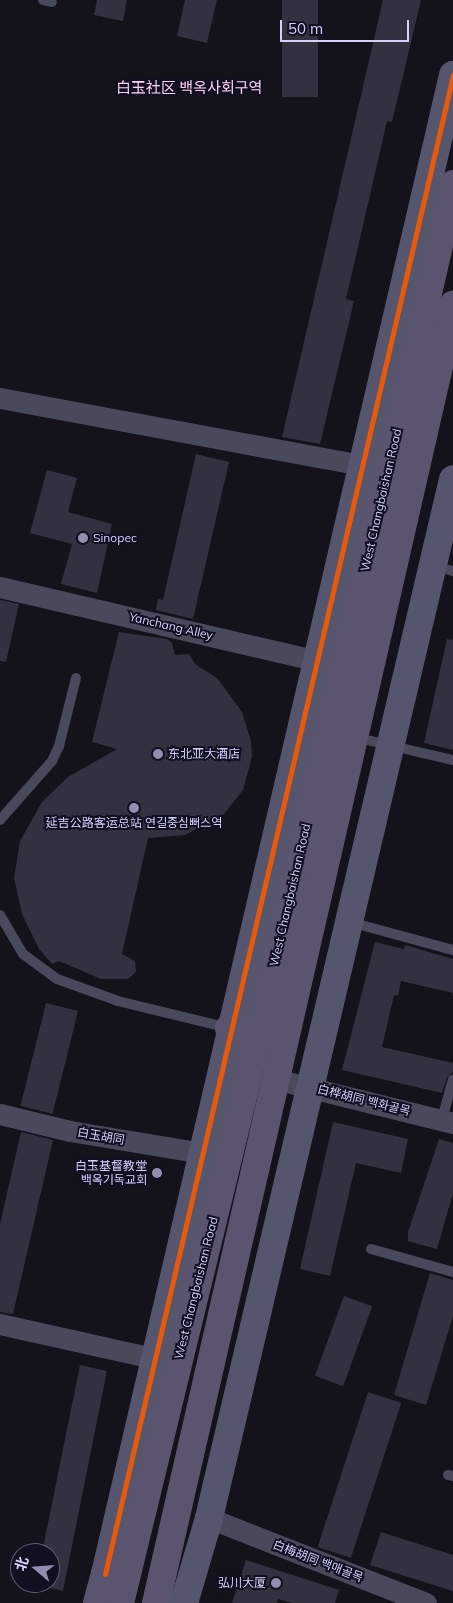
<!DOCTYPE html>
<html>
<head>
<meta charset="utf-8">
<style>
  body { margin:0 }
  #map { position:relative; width:453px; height:1603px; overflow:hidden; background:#14131c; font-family:Mulish,"Noto Sans SC","Noto Sans KR",sans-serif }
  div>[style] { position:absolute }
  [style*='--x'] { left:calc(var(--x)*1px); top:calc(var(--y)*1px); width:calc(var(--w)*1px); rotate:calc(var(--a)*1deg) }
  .building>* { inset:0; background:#32313f; transform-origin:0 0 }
  .lane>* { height:10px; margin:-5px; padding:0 5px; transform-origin:5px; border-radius:5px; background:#49495c }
  .street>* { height:21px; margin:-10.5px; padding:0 10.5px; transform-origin:10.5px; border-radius:10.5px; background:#49495c }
  .secondary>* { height:28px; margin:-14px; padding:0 14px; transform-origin:14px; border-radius:14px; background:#55566e }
  .primary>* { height:28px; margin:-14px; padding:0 14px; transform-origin:14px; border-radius:14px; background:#5b546e }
  .cycleway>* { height:5px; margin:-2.5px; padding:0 2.5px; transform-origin:2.5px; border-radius:2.5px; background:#e8590c }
  .dots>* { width:14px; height:14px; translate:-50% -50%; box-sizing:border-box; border:2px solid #110f20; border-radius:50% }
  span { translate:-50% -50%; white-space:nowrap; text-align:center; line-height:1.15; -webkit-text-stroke:4px #110f20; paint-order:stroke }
  .street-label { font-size:12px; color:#d4d2fb }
  .poi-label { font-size:12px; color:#d4d2fb }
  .left { translate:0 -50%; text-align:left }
  .right { translate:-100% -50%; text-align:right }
  .quarter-label { font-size:15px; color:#fbd4f0 }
  .north { position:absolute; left:10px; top:1543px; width:50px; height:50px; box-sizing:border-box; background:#110f20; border:1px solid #5f5d78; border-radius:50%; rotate:288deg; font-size:14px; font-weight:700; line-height:20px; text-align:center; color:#d4d2fb }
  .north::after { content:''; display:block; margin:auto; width:18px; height:22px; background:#918fad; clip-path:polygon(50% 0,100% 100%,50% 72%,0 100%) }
  .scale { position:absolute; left:280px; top:20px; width:129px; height:22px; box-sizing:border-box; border:2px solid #d4d2fb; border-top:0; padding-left:6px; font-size:15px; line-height:18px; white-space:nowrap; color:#d4d2fb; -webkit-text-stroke:4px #110f20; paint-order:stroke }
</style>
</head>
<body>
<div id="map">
  <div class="building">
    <div style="clip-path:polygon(97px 0,127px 0,123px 21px,94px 15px)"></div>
    <div style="clip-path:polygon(185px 0,217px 0,207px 43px,177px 36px)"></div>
    <div style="left:282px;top:0;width:36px;height:97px"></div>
    <div style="clip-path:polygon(383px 0,421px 0,392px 122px,387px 121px,346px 299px,354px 301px,320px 444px,282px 437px)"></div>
    <div style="clip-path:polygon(196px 454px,229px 462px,193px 619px,156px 610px,158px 599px,163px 600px)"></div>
    <div style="clip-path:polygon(47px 470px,77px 478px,68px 512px,112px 524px,97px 593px,61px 584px,72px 544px,30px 533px)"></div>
    <div style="clip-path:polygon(0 600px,19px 604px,6px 662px,0 661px)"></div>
    <div style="clip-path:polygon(119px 632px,167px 639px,172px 643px,175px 655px,189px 654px,195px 664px,217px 678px,242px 712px,251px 741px,252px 756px,243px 790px,224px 814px,185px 835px,148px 838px,122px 954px,135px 961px,136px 972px,128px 979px,101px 979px,59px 961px,52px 964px,39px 949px,22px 914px,14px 878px,20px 841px,42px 802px,68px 777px,117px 749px,92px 742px)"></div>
    <div style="clip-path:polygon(447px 639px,453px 640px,453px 750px,424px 743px)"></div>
    <div style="clip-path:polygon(375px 942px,404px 949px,405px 945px,453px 959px,453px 993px,401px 981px,398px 996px,394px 995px,382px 1047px,453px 1063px,453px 1072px,447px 1077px,442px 1093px,342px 1070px)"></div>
    <div style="left:46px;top:1003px;width:33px;height:106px;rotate:14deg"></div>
    <div style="clip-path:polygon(333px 1122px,408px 1139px,401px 1173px,356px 1163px,330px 1276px,300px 1269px)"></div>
    <div style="clip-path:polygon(21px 1132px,53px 1140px,13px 1314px,0 1312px,0 1224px)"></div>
    <div style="clip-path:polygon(439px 1139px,453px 1143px,453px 1193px,437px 1249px,408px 1241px,408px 1232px)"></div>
    <div style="clip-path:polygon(430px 1273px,453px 1280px,453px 1316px,426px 1405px,394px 1395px)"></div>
    <div style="left:344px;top:1296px;width:30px;height:85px;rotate:20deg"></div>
    <div style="clip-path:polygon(80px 1365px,107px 1371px,63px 1591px,50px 1588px,50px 1553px,42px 1553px)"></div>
    <div style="left:368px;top:1392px;width:35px;height:163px;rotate:18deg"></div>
    <div style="clip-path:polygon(381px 1532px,453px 1555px,453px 1591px,370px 1565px)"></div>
    <div style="clip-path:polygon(246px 1560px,339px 1590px,335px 1603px,292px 1603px,278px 1599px,277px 1603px,232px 1603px)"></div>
  </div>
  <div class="lane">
    <div style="--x:43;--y:0;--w:9;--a:13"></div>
    <div style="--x:435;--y:566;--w:19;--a:16"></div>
    <div style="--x:354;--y:737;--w:102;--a:13.1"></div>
    <div style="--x:0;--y:820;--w:79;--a:-48.6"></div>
    <div style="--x:52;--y:761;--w:17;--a:-65"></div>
    <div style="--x:59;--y:746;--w:70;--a:-76"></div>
    <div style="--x:0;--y:915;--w:45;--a:59.5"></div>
    <div style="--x:23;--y:954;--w:42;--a:36.3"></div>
    <div style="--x:57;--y:979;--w:65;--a:19.8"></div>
    <div style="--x:118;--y:1001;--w:114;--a:13.7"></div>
    <div style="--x:350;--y:922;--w:107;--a:15.2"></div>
    <div style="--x:442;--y:1119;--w:41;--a:-74.6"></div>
    <div style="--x:371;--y:1249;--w:85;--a:15.7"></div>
    <div style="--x:448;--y:1475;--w:5;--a:11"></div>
  </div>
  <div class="street">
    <div style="--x:0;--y:398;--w:369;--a:10.5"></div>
    <div style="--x:0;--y:587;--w:340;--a:13.1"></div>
    <div style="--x:275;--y:1079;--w:183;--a:13.9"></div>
    <div style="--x:0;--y:1114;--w:72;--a:13.7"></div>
    <div style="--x:70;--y:1131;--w:135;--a:9.4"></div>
    <div style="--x:0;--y:1324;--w:161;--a:12.6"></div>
    <div style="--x:209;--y:1518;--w:233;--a:21.4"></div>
  </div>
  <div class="secondary">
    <div style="--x:105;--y:1574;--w:1539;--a:-76.93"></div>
    <div style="--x:184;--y:1603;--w:89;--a:-73.6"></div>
    <div style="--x:209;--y:1518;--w:1067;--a:-76.78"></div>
  </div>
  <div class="primary">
    <div style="--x:229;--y:1028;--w:30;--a:14"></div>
    <div style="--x:97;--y:1603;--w:30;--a:-75"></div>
    <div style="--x:105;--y:1574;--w:44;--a:-53.4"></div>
    <div style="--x:120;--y:1603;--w:585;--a:-76.34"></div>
    <div style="--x:258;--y:1035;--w:873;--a:-77.09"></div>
    <div style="--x:156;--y:1603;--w:1332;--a:-77.11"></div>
  </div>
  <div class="cycleway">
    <div style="--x:105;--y:1574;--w:1539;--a:-76.93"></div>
  </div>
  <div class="dots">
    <div style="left:83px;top:538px;background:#918fad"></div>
    <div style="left:158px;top:754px;background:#918fad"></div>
    <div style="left:134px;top:808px;background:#918fad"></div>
    <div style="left:157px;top:1173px;background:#918fad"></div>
    <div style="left:276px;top:1583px;background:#918fad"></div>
  </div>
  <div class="street-label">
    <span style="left:381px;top:500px;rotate:-77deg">West Changbaishan Road</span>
    <span style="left:171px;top:626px;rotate:13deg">Yanchang Alley</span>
    <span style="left:290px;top:895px;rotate:-77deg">West Changbaishan Road</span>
    <span style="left:364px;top:1100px;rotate:14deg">白桦胡同 백화골목</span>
    <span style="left:101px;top:1136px;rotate:10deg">白玉胡同</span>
    <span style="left:196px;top:1288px;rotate:-76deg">West Changbaishan Road</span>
    <span style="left:318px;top:1561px;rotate:21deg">白梅胡同 백매골목</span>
  </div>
  <div class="poi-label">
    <span class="left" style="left:93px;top:538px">Sinopec</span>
    <span class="left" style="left:168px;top:754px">东北亚大酒店</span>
    <span style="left:134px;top:823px">延吉公路客运总站 연길중심뻐스역</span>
    <span class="right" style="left:147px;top:1173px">白玉基督教堂<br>백옥기독교회</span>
    <span class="right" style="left:266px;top:1583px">弘川大厦</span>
  </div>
  <div class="quarter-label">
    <span style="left:189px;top:88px">白玉社区 백옥사회구역</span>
  </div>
  <div class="north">北</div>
  <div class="scale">50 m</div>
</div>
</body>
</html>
